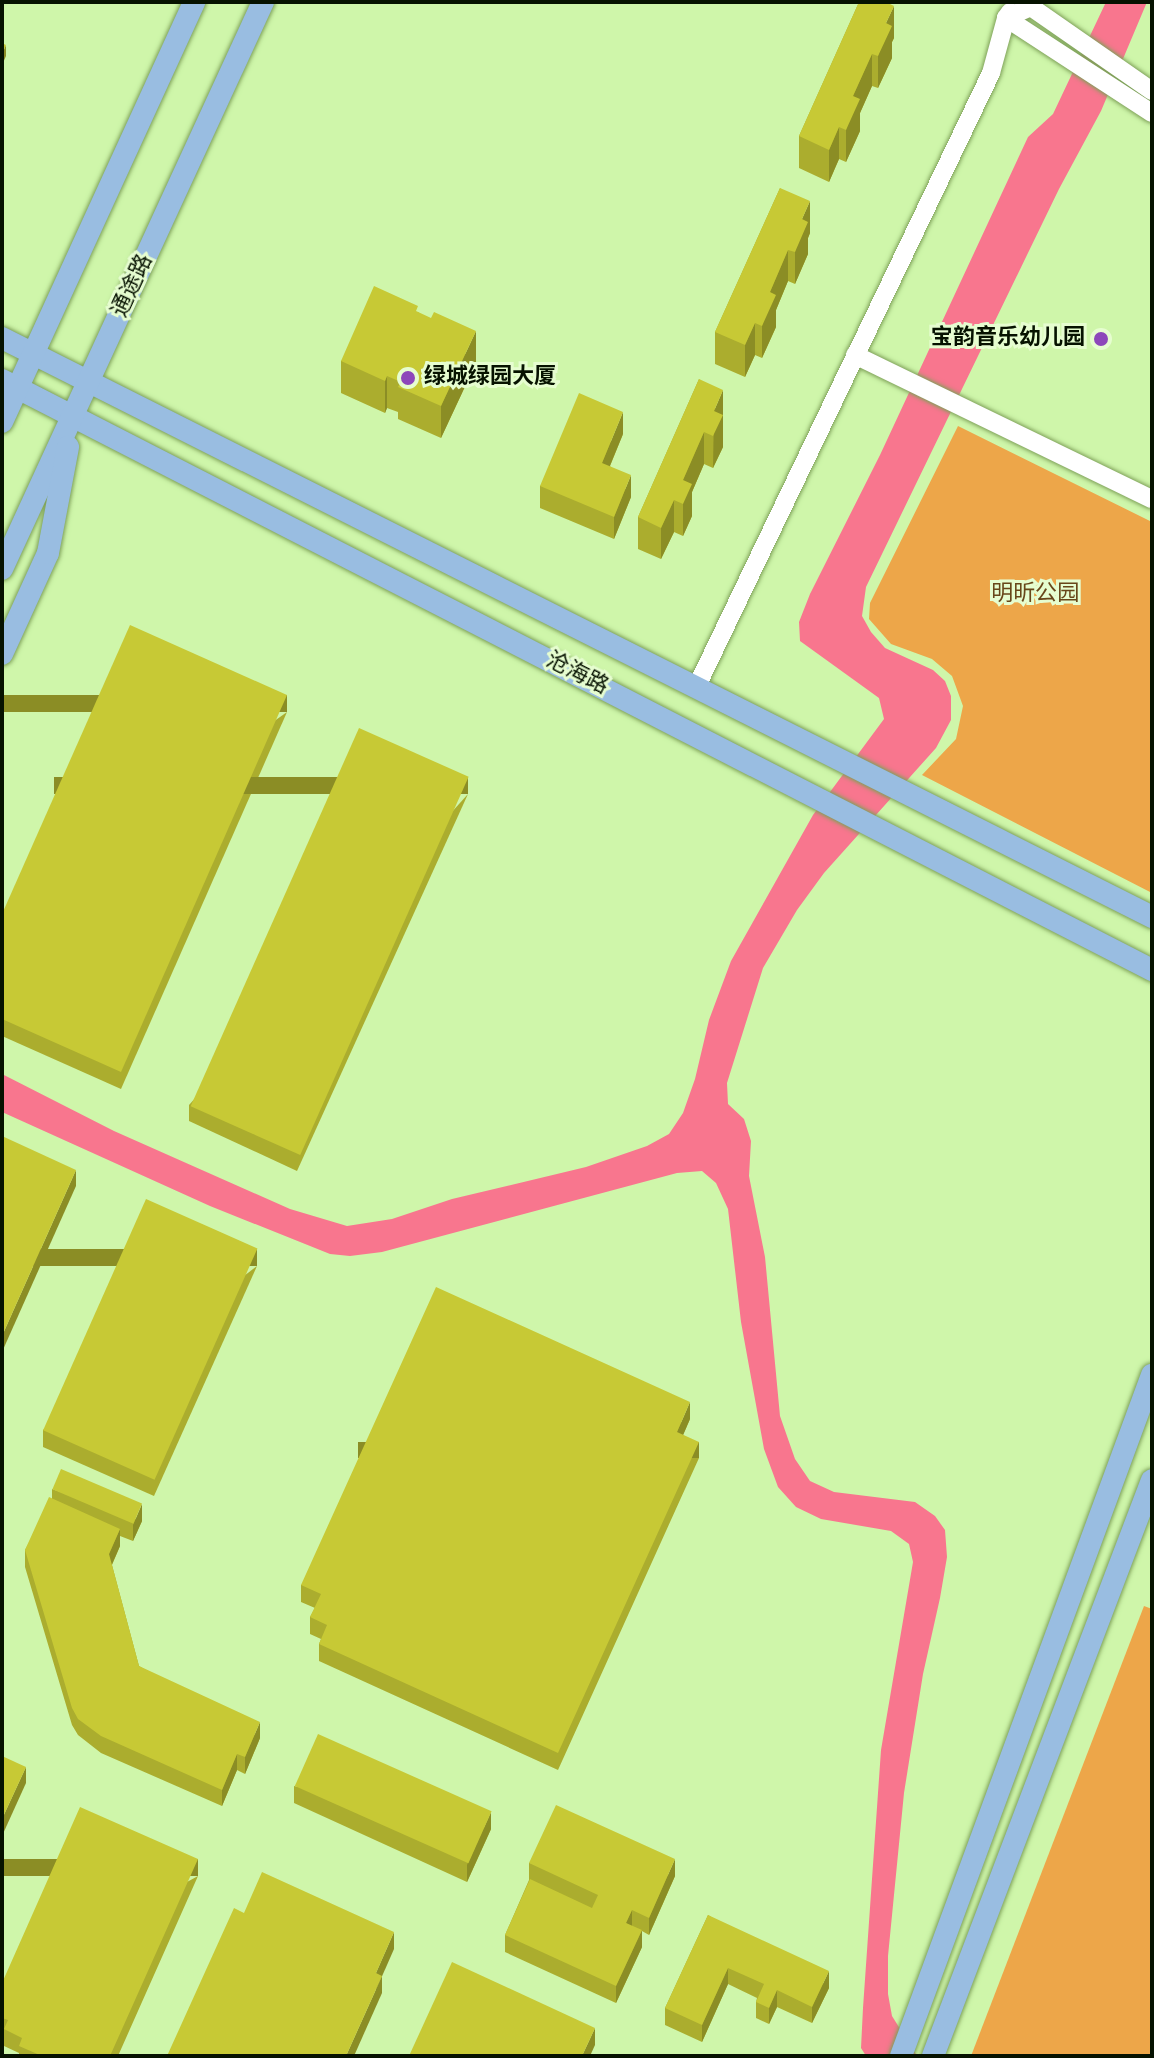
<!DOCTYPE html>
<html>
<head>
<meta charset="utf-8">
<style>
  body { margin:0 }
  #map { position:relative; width:1154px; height:2058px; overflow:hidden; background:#cff6aa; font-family:Overpass,"Noto Sans SC",sans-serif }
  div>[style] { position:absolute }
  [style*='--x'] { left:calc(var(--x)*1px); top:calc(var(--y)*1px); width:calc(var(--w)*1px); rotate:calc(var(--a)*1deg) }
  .green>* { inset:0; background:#eda649 }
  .water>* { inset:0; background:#f8768e }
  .roads { filter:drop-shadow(0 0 2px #7ea159) drop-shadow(0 0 2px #7ea159) }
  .minor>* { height:18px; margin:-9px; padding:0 9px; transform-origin:9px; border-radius:9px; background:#fff }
  .major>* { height:22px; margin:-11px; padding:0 11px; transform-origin:11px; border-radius:11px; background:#99bde1 }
  .wall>* { inset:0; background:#abad2e }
  .shaded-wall>* { inset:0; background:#8b8d25; transform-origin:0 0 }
  .building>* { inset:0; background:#c7c935; transform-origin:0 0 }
  .dots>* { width:22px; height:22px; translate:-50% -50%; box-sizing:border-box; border:4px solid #e6fdd0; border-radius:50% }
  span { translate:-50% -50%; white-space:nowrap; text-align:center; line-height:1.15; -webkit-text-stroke:6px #e6fdd0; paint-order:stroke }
  .street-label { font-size:22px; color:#061200 }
  .poi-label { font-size:22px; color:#061200; font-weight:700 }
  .right { translate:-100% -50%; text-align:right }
  .left { translate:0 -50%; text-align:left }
  .park-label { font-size:22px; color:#684619 }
  .frame { position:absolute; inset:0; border:4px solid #061200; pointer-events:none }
</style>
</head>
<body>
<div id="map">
  <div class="green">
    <div style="clip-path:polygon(958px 426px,1152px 522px,1152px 893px,922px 775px,956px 739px,963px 706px,952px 676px,932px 659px,891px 644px,869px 619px,870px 603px)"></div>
    <div style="clip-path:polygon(1144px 1606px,1152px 1609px,1152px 2056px,971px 2056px)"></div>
  </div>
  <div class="water">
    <div style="clip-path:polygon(1106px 2px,1147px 2px,1101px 111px,1059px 189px,866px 587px,862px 616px,871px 632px,885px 648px,933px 670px,945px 681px,951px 696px,951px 720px,936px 748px,824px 873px,797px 910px,763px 968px,727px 1083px,728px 1104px,744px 1119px,751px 1141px,749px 1176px,765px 1257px,780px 1416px,795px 1459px,810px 1481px,834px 1492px,915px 1502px,935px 1516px,945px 1530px,947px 1557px,940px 1598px,923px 1674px,904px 1793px,888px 1956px,888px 1994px,892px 2016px,917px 2056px,866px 2056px,861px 2048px,863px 2008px,881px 1750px,913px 1562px,909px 1544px,891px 1531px,821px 1519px,796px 1507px,778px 1487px,764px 1449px,741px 1322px,728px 1209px,716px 1183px,702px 1171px,677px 1173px,382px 1252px,350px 1256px,330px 1254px,210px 1206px,2px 1112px,2px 1074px,114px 1131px,290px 1209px,347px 1226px,392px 1219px,452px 1199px,586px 1167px,647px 1146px,669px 1134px,683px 1113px,695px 1079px,709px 1020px,731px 961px,813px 815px,884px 719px,879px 698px,800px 641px,799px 622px,810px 594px,880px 455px,1028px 137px,1053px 114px)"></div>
  </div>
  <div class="roads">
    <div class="minor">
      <div style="--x:1031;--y:7;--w:147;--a:34.8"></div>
      <div style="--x:1010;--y:12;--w:7;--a:124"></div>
      <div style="--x:1006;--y:18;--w:174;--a:33.1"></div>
      <div style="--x:855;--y:355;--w:330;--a:25.9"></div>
      <div style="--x:696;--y:688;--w:682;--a:-64.37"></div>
      <div style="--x:991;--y:73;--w:57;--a:-74.7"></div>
      <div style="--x:1006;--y:18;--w:27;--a:-24"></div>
      <div style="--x:1031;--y:7;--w:6;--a:-59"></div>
    </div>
    <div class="major">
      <div style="--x:2;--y:338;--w:1288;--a:26.72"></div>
      <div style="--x:2;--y:380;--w:1293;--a:27.16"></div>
      <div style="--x:2;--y:422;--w:462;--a:-65.4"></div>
      <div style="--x:2;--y:569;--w:624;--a:-65.28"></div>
      <div style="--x:2;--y:654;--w:111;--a:-65.5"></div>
      <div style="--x:48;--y:553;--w:108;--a:-79.3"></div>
      <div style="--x:901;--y:2056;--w:726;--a:-69.77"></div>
      <div style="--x:933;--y:2056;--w:616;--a:-69.18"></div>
    </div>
  </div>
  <div class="wall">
    <div style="clip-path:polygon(859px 2px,894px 38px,892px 42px,892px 58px,878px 88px,872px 86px,860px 113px,860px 131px,846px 162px,839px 159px,829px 182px,799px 168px,799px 136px)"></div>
    <div style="clip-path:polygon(780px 188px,810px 233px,808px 238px,808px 254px,795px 284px,788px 281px,776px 310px,776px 327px,762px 358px,755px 355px,745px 377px,715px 364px,715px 332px)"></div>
    <div style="clip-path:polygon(418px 312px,476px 363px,441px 438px,398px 419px,398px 412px,387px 408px,385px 413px,341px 393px,341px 361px)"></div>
    <div style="clip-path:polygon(699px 379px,723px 422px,723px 447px,713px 468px,704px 464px,692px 492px,692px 516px,683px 536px,674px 532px,661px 559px,638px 549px,638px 517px)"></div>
    <div style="clip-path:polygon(623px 434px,610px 466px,631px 497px,614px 539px,540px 508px,540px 486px)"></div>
    <div style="clip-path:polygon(287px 712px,121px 1089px,2px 1036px,2px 914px)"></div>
    <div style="clip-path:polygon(468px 794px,297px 1171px,189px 1121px,189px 1105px)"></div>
    <div style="clip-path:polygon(257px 1266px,154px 1496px,43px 1447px,43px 1430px)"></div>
    <div style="clip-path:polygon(690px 1419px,683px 1435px,699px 1458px,558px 1770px,319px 1661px,319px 1644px,321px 1639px,310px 1634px,310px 1617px,315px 1608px,301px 1602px,301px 1585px)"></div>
    <div style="clip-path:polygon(52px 1489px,142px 1521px,133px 1541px,120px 1536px,120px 1546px,112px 1565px,139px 1666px,260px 1738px,245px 1774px,237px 1770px,222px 1806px,101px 1753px,78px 1735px,72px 1725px,25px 1567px,25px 1550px,52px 1499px)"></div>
    <div style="clip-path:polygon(294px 1786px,491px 1829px,467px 1882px,294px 1803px)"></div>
    <div style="clip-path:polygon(529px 1863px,675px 1876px,649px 1935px,642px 1931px,642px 1947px,616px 2003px,505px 1952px,505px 1935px,529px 1880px)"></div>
    <div style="clip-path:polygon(198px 1876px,118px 2056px,19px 2056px,19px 2053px,4px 2046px,4px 2035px,2px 2034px,2px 1983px)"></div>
    <div style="clip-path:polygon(708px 1915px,829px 1988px,812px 2023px,777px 2007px,769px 2024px,756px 2018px,756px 2002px,757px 1998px,728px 1984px,702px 2042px,665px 2025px,665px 2008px)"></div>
  </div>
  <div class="shaded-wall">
    <div style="clip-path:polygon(894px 6px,894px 38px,892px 42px,892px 58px,878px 88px,878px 56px,886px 23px)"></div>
    <div style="clip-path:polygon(6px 45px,6px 56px,2px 65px,2px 54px)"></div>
    <div style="clip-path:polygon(872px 54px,872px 86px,860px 113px,860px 131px,846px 162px,846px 130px,853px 96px)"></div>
    <div style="clip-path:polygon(839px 127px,839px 159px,829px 182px,829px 150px)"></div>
    <div style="clip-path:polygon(810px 201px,810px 233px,808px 238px,808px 254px,795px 284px,795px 252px,802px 219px)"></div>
    <div style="clip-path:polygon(788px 250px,788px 281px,776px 310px,776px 327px,762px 358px,762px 326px,770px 292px)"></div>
    <div style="clip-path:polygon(755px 323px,755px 355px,745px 377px,745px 345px)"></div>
    <div style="clip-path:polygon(476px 331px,476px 363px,441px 438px,441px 406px)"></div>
    <div style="clip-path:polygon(387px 376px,387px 408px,385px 413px,385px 381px)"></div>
    <div style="clip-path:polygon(723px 390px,723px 447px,713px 468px,714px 411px)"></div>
    <div style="clip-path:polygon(623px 412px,623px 434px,602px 485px,602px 463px)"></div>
    <div style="clip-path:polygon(704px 432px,704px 464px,692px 492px,692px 516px,683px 536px,683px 480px)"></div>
    <div style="clip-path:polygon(631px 475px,631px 497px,614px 539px,614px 517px)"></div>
    <div style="clip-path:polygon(674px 500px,674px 532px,661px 559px,661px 528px)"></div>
    <div style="left:287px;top:695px;width:17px;height:412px;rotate:90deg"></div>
    <div style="left:468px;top:777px;width:17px;height:414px;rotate:90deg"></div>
    <div style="clip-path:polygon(76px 1170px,76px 1186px,2px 1352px,2px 1336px)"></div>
    <div style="left:257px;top:1249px;width:17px;height:252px;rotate:90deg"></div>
    <div style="clip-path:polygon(690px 1402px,690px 1419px,677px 1449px,677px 1432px)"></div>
    <div style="left:699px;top:1442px;width:16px;height:341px;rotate:90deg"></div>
    <div style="clip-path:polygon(142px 1504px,142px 1521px,133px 1541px,133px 1525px)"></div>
    <div style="clip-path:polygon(120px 1529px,120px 1546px,109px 1571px,109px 1554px)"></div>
    <div style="clip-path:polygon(260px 1722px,260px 1738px,245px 1774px,245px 1757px)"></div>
    <div style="clip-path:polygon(237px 1754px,237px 1770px,222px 1806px,222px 1790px)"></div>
    <div style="clip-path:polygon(26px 1767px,26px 1783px,2px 1836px,2px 1819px)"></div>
    <div style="clip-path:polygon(491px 1812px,491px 1829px,467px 1882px,467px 1865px)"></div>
    <div style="left:198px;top:1859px;width:17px;height:216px;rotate:90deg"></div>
    <div style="clip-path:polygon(675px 1859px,675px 1876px,649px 1935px,649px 1918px)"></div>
    <div style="clip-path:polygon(632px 1910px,632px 1927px,626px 1923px)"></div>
    <div style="clip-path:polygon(642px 1930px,642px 1947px,616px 2003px,616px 1986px)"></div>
    <div style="clip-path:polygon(394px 1932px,394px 1949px,376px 1990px,376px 1973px)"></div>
    <div style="clip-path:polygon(728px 1968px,728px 1984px,702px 2042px,702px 2025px)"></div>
    <div style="clip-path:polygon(829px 1971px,829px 1988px,812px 2023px,812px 2007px)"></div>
    <div style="clip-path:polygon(382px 1976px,382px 1993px,354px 2056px,346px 2056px)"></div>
    <div style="clip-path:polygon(777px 1990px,777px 2007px,769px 2024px,769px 2008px)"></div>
    <div style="clip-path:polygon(595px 2028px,595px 2045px,590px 2056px,582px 2056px)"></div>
  </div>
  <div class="building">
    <div style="clip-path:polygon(859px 2px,886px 2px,894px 6px,886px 23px,892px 26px,878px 56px,872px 54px,853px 96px,860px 99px,846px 130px,839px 127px,829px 150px,799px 136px)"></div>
    <div style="clip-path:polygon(2px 43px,6px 45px,2px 54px)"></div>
    <div style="clip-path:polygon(780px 188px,810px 201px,802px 219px,808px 222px,795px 252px,788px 250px,770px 292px,776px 295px,762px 326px,755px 323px,745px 345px,715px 332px)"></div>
    <div style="clip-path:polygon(374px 286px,418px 306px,416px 311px,431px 318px,434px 312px,476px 331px,441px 406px,398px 387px,401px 382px,387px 376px,385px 381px,341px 361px)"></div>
    <div style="clip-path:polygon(699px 379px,723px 390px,714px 411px,723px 415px,713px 436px,704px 432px,683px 480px,692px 484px,683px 504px,674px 500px,661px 528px,638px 517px)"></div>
    <div style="clip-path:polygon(579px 393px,623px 412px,602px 463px,631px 475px,614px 517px,540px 486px)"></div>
    <div style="clip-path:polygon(130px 625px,287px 695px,121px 1072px,2px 1019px,2px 914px)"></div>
    <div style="left:359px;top:728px;width:120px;height:414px;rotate:24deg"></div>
    <div style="clip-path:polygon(2px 1136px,76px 1170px,2px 1336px)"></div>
    <div style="left:146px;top:1199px;width:122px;height:253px;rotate:24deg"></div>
    <div style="clip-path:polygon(436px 1287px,690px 1402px,677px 1432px,699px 1442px,558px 1753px,319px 1644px,327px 1625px,310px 1617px,321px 1594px,301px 1585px)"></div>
    <div style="left:61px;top:1469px;width:88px;height:22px;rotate:23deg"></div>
    <div style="clip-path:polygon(49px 1497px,120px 1529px,109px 1554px,139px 1666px,260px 1722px,245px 1757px,237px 1754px,222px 1790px,101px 1736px,78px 1719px,72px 1708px,25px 1550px)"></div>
    <div style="left:318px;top:1734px;width:190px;height:57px;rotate:24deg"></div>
    <div style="clip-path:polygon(2px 1756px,26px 1767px,2px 1819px)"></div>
    <div style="clip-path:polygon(556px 1805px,675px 1859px,649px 1918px,632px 1910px,626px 1923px,642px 1930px,616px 1986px,505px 1935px,530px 1879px,592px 1908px,598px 1895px,529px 1863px)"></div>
    <div style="clip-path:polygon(80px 1807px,198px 1859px,110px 2056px,42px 2056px,19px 2046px,22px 2038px,4px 2029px,8px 2020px,2px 2018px,2px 1983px)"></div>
    <div style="clip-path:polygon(262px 1872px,394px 1932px,376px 1973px,382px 1976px,346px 2056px,167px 2056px,234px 1908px,244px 1913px)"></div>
    <div style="clip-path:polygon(708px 1915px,829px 1971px,812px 2007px,777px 1990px,769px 2008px,756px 2002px,764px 1984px,728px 1968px,702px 2025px,665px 2008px)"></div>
    <div style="clip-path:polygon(452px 1962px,595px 2028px,582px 2056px,409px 2056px)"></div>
  </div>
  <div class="dots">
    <div style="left:1101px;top:339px;background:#8d47ba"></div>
    <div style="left:408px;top:378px;background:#8d47ba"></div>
  </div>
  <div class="street-label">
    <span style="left:133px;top:286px;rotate:-65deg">通途路</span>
    <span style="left:577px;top:674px;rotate:27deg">沧海路</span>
  </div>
  <div class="poi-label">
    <span class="right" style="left:1085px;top:339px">宝韵音乐幼儿园</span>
    <span class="left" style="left:424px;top:378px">绿城绿园大厦</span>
  </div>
  <div class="park-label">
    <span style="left:1035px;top:595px">明昕公园</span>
  </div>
  <div class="frame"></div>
</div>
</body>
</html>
